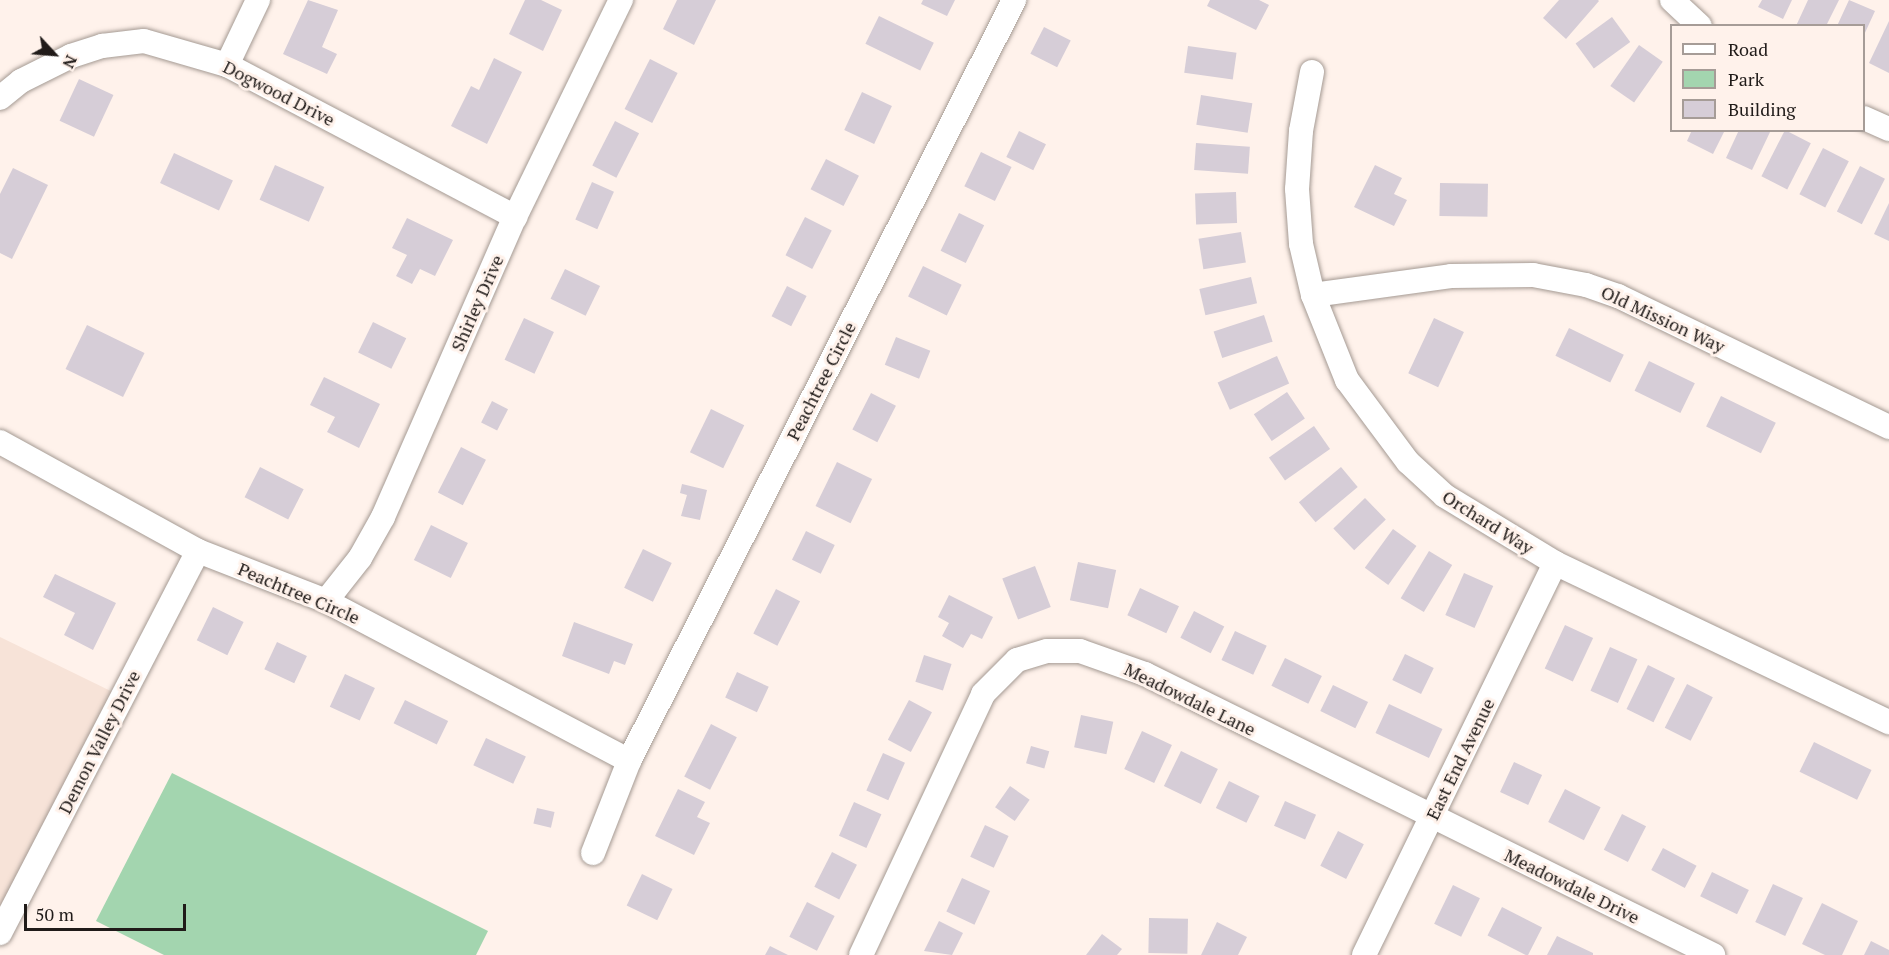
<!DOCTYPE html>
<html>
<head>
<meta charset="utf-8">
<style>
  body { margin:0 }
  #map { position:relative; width:1889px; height:955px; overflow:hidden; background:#fff2eb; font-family:"PT Serif",serif }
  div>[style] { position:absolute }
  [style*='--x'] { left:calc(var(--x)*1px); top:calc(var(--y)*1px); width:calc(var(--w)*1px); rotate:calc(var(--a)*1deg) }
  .built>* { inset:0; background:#f7e3d8 }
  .green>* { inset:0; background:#a3d5af }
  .building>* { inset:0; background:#d6cdd7; transform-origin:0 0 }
  .roads { filter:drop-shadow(0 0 2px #a59a93) drop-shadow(0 0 2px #a59a93) }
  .street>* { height:24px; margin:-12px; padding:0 12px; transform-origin:12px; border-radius:12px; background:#fff }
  span { translate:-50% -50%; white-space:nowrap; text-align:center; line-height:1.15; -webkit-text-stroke:6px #fff2eb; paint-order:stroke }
  .street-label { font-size:18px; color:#201b19 }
  .legend { position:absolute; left:1670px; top:24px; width:195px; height:108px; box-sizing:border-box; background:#fff2eb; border:2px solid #a69c97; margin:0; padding:8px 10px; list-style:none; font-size:18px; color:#201b19 }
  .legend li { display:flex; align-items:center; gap:12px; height:30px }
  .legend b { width:30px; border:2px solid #a69c97 }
  .north { position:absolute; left:24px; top:24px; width:60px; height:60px; -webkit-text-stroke:4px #fff2eb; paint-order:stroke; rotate:116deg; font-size:16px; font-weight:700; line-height:24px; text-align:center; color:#201b19 }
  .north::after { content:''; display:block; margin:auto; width:21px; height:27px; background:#201b19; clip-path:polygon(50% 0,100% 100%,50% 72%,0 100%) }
  .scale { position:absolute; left:24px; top:904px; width:162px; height:27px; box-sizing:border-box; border:3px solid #201b19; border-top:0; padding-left:8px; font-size:18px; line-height:21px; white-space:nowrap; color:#201b19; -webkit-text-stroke:4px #fff2eb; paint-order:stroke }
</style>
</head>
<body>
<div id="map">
  <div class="built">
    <div style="clip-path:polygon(0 637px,123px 697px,0 933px)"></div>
  </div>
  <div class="green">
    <div style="clip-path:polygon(172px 773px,488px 931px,476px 955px,164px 955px,96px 921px)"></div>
  </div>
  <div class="building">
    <div style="clip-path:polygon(308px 0,338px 10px,322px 47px,337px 54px,327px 74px,283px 54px)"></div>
    <div style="clip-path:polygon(525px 0,541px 0,562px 10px,543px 51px,509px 34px)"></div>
    <div style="clip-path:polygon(677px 0,716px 0,694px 45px,663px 29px)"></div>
    <div style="clip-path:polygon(923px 0,955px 0,947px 16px,921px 4px)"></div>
    <div style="clip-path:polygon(1210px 0,1259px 0,1269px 5px,1256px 30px,1207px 6px)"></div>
    <div style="clip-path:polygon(1559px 0,1598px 0,1599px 1px,1566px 39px,1543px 18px)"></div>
    <div style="clip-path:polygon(1762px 0,1792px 0,1783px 19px,1758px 7px)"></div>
    <div style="clip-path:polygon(1808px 0,1839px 0,1826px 26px,1796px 26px)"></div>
    <div style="clip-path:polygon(1849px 0,1875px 11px,1864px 35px,1864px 26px,1837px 26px)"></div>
    <div style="left:879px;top:16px;width:61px;height:31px;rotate:26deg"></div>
    <div style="left:1612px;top:17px;width:31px;height:45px;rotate:54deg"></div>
    <div style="clip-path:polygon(1889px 21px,1889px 73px,1869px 63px)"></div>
    <div style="left:1044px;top:27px;width:30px;height:30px;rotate:27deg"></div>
    <div style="left:1639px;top:45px;width:29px;height:50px;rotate:35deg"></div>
    <div style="left:1188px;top:46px;width:49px;height:27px;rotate:8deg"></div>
    <div style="clip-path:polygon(494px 58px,522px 72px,487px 144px,451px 126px,471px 86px,479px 90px)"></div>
    <div style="left:650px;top:59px;width:31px;height:56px;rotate:27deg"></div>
    <div style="left:79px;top:79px;width:38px;height:46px;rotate:25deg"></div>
    <div style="left:862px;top:92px;width:33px;height:42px;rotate:25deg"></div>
    <div style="left:1201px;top:95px;width:52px;height:30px;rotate:9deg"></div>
    <div style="left:615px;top:121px;width:27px;height:50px;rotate:27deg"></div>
    <div style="clip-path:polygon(1692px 130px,1725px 130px,1713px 154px,1687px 141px)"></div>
    <div style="clip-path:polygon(1739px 130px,1771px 130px,1752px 170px,1726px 158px)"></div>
    <div style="left:1785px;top:130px;width:29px;height:52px;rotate:27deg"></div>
    <div style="left:1019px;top:131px;width:30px;height:29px;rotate:26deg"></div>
    <div style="left:1196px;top:143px;width:54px;height:27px;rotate:4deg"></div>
    <div style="left:1823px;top:148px;width:29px;height:52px;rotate:27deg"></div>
    <div style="left:981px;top:152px;width:34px;height:38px;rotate:26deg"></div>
    <div style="left:174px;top:153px;width:65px;height:33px;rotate:25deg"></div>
    <div style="left:826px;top:159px;width:37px;height:34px;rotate:27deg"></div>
    <div style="left:275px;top:165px;width:54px;height:38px;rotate:24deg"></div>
    <div style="clip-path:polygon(1375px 165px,1402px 178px,1394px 194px,1407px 200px,1394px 226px,1354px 207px)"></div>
    <div style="left:1860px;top:166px;width:28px;height:51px;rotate:27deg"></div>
    <div style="clip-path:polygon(13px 168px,48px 185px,12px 259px,0 253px,0 194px)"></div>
    <div style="left:592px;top:182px;width:24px;height:41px;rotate:24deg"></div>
    <div style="left:1440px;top:183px;width:48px;height:33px;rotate:1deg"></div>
    <div style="left:1236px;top:192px;width:31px;height:41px;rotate:88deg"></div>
    <div style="clip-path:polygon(1889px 203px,1889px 241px,1874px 234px)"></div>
    <div style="left:959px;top:213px;width:28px;height:42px;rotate:26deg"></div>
    <div style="left:805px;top:217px;width:30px;height:43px;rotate:27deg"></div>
    <div style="clip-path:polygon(407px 218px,453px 240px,435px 276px,420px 269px,412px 284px,396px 276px,407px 255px,392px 248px)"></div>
    <div style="left:1241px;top:232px;width:31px;height:43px;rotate:81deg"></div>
    <div style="left:923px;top:266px;width:43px;height:34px;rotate:26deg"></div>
    <div style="left:565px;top:269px;width:39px;height:33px;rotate:26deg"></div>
    <div style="left:1251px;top:277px;width:27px;height:53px;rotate:77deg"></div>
    <div style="left:787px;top:286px;width:22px;height:34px;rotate:27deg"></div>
    <div style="left:1264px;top:315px;width:28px;height:53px;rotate:72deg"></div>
    <div style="left:524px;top:318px;width:33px;height:46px;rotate:25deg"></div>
    <div style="left:1434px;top:318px;width:33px;height:61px;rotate:25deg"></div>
    <div style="left:373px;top:322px;width:37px;height:34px;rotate:26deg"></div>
    <div style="left:87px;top:325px;width:64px;height:49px;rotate:26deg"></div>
    <div style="left:1569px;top:328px;width:61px;height:31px;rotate:26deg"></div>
    <div style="left:896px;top:337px;width:37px;height:30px;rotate:22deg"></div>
    <div style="left:1277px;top:356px;width:30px;height:65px;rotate:66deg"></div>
    <div style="left:1649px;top:361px;width:51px;height:33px;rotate:26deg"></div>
    <div style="clip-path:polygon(324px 377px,380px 404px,359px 448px,327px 432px,335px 417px,310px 405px)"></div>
    <div style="left:1287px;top:392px;width:32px;height:40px;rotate:56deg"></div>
    <div style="left:871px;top:393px;width:28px;height:41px;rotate:27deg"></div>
    <div style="left:1721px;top:396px;width:61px;height:34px;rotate:26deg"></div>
    <div style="left:492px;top:401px;width:18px;height:24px;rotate:27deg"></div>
    <div style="left:711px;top:409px;width:37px;height:48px;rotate:26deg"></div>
    <div style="left:1314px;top:426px;width:28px;height:55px;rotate:55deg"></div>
    <div style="left:461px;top:447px;width:28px;height:51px;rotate:27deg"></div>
    <div style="left:837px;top:462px;width:39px;height:49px;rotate:26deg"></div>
    <div style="left:260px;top:467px;width:49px;height:34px;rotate:27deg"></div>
    <div style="left:1341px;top:467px;width:26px;height:55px;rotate:50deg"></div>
    <div style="clip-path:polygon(682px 484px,707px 490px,700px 520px,681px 516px,687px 495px,680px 493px)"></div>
    <div style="left:1365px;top:498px;width:30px;height:44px;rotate:46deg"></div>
    <div style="left:431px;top:525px;width:41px;height:39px;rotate:26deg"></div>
    <div style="left:1393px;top:529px;width:29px;height:48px;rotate:36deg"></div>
    <div style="left:806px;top:531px;width:32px;height:32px;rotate:26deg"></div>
    <div style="left:643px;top:549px;width:32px;height:43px;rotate:26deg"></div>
    <div style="left:1429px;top:551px;width:27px;height:55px;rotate:31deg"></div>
    <div style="left:1078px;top:562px;width:39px;height:39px;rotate:12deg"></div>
    <div style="left:1035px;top:566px;width:44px;height:35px;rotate:69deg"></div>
    <div style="left:1464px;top:573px;width:32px;height:46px;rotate:24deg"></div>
    <div style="clip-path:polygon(55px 574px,116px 603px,93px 650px,64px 635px,75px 613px,43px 597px)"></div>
    <div style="left:1140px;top:588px;width:43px;height:30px;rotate:25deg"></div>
    <div style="left:776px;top:589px;width:27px;height:50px;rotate:27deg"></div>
    <div style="clip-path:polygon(949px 595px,993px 617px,982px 639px,971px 634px,963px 648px,942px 636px,949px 623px,938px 617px)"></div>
    <div style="left:213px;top:607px;width:34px;height:37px;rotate:26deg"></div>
    <div style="left:1194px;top:611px;width:34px;height:30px;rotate:27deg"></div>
    <div style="clip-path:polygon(574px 622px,633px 644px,625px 665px,614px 661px,609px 674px,562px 656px)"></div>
    <div style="left:1565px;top:625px;width:31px;height:48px;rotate:25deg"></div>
    <div style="left:1235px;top:631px;width:35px;height:32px;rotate:25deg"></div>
    <div style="left:277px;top:642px;width:33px;height:30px;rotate:25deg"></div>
    <div style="left:1610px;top:647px;width:30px;height:48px;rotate:24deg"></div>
    <div style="left:1405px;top:654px;width:32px;height:29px;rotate:26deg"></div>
    <div style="left:924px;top:655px;width:29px;height:28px;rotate:18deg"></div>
    <div style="left:1285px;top:658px;width:41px;height:31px;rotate:26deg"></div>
    <div style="left:1648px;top:665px;width:30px;height:49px;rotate:26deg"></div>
    <div style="left:737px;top:672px;width:35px;height:28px;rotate:25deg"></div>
    <div style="left:345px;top:674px;width:33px;height:36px;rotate:25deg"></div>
    <div style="left:1687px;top:684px;width:29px;height:49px;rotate:27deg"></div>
    <div style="left:1333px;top:685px;width:39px;height:29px;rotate:26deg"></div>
    <div style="left:405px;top:700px;width:48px;height:26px;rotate:26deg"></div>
    <div style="left:909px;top:700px;width:26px;height:45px;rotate:28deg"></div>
    <div style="left:1389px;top:704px;width:59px;height:32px;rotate:25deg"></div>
    <div style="left:1081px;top:715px;width:33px;height:33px;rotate:12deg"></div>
    <div style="left:711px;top:724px;width:29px;height:59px;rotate:27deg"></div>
    <div style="left:1142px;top:731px;width:33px;height:42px;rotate:25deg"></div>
    <div style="left:486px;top:738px;width:44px;height:30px;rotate:25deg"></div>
    <div style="left:1814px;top:742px;width:64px;height:33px;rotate:26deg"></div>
    <div style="left:1031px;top:746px;width:19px;height:18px;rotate:16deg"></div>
    <div style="left:1181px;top:751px;width:41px;height:39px;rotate:26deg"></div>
    <div style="left:883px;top:753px;width:24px;height:41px;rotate:24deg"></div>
    <div style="left:1514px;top:762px;width:31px;height:33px;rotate:25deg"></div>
    <div style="left:1229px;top:781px;width:34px;height:30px;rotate:26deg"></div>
    <div style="left:1010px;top:786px;width:24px;height:26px;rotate:35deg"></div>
    <div style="clip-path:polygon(678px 789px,705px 802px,697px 817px,710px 823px,694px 855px,655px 836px)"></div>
    <div style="left:1565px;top:789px;width:40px;height:37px;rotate:27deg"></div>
    <div style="left:1285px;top:801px;width:34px;height:27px;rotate:24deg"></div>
    <div style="left:854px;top:802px;width:30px;height:37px;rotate:24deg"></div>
    <div style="left:537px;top:808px;width:18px;height:16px;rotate:13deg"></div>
    <div style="left:1622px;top:814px;width:27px;height:40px;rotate:27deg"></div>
    <div style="left:985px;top:825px;width:26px;height:35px;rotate:25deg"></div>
    <div style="left:1338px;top:831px;width:29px;height:39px;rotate:27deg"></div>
    <div style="left:1663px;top:848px;width:38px;height:25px;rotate:28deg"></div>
    <div style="left:832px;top:852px;width:28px;height:39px;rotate:27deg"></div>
    <div style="left:1712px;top:872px;width:41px;height:27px;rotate:26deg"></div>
    <div style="left:642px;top:874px;width:34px;height:35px;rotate:26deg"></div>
    <div style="left:962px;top:878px;width:31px;height:37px;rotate:25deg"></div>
    <div style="left:1773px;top:884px;width:33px;height:42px;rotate:25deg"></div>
    <div style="left:1453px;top:885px;width:30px;height:43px;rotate:26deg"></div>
    <div style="left:807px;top:902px;width:31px;height:39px;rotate:27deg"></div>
    <div style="clip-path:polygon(1822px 903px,1858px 921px,1842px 955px,1825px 955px,1802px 944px)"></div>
    <div style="left:1502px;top:907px;width:45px;height:32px;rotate:27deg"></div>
    <div style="left:1149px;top:918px;width:39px;height:35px;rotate:1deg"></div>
    <div style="clip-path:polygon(939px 921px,963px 933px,952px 955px,924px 951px)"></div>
    <div style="clip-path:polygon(1217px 922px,1247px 937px,1238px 955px,1201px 955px)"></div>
    <div style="clip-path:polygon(1102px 934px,1122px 949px,1117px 955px,1086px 955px)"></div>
    <div style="clip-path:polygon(1557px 936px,1593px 953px,1593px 955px,1547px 955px)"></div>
    <div style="clip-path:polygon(1871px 941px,1889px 950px,1889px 955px,1864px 955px)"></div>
    <div style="clip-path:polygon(770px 946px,788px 955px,765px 955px)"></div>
  </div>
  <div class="roads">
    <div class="street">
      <div style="--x:1672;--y:0;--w:38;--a:43"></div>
      <div style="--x:227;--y:65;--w:72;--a:-64.5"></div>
      <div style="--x:1312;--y:72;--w:60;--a:100.6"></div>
      <div style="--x:1301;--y:131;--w:58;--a:93.9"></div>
      <div style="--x:1297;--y:189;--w:55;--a:85.8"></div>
      <div style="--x:1301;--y:244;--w:52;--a:76.8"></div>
      <div style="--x:1313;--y:295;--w:92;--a:68.2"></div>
      <div style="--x:1347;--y:380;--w:102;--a:53.4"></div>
      <div style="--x:1408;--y:462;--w:50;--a:42.6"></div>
      <div style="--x:1445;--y:496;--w:129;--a:31.3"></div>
      <div style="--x:1555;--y:563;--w:370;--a:25.5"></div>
      <div style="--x:0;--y:98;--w:27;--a:-39"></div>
      <div style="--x:21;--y:81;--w:56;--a:-26.6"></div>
      <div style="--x:71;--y:56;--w:33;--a:-18"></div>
      <div style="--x:102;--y:46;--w:42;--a:-6.8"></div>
      <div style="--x:144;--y:41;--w:86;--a:16.1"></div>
      <div style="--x:227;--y:65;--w:326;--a:27.8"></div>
      <div style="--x:1864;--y:118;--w:27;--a:24"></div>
      <div style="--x:1313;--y:295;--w:139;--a:-7.8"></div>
      <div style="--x:1451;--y:276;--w:82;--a:-0.7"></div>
      <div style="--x:1533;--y:275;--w:54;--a:10.7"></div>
      <div style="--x:1586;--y:285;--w:34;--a:19"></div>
      <div style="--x:1618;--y:296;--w:301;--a:25.8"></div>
      <div style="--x:0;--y:442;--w:226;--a:28.8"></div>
      <div style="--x:198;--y:551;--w:137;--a:21.3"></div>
      <div style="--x:326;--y:601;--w:343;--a:27.8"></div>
      <div style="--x:629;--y:761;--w:853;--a:-63.16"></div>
      <div style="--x:326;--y:601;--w:55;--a:-51.7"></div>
      <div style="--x:360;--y:558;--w:47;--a:-60.7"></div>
      <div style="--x:383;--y:517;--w:328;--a:-66.3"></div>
      <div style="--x:515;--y:217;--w:242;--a:-64"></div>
      <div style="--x:593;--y:853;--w:99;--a:-68.6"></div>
      <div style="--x:0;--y:933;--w:430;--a:-62.6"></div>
      <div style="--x:861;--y:955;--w:288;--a:-64.9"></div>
      <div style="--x:983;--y:694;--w:48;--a:-45"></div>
      <div style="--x:1017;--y:660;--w:31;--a:-17"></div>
      <div style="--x:1047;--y:651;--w:33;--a:0"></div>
      <div style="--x:1080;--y:651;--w:69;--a:19.5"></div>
      <div style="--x:1145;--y:674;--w:634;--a:26.32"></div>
      <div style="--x:1364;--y:955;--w:436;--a:-64"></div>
    </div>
  </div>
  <div class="street-label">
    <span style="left:279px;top:93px;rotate:27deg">Dogwood Drive</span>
    <span style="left:477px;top:303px;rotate:-66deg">Shirley Drive</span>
    <span style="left:1663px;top:319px;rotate:25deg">Old Mission Way</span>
    <span style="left:821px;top:381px;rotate:-63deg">Peachtree Circle</span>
    <span style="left:1488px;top:522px;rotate:32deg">Orchard Way</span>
    <span style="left:299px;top:593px;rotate:23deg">Peachtree Circle</span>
    <span style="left:1190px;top:699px;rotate:26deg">Meadowdale Lane</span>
    <span style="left:99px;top:742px;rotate:-63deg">Demon Valley Drive</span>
    <span style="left:1460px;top:759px;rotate:-64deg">East End Avenue</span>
    <span style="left:1572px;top:886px;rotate:26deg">Meadowdale Drive</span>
  </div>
  <ul class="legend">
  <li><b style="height:8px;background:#fff"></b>Road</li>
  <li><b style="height:16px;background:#a3d5af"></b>Park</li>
  <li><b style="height:16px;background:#d6cdd7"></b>Building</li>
  </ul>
  <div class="north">N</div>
  <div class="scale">50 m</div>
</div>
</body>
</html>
